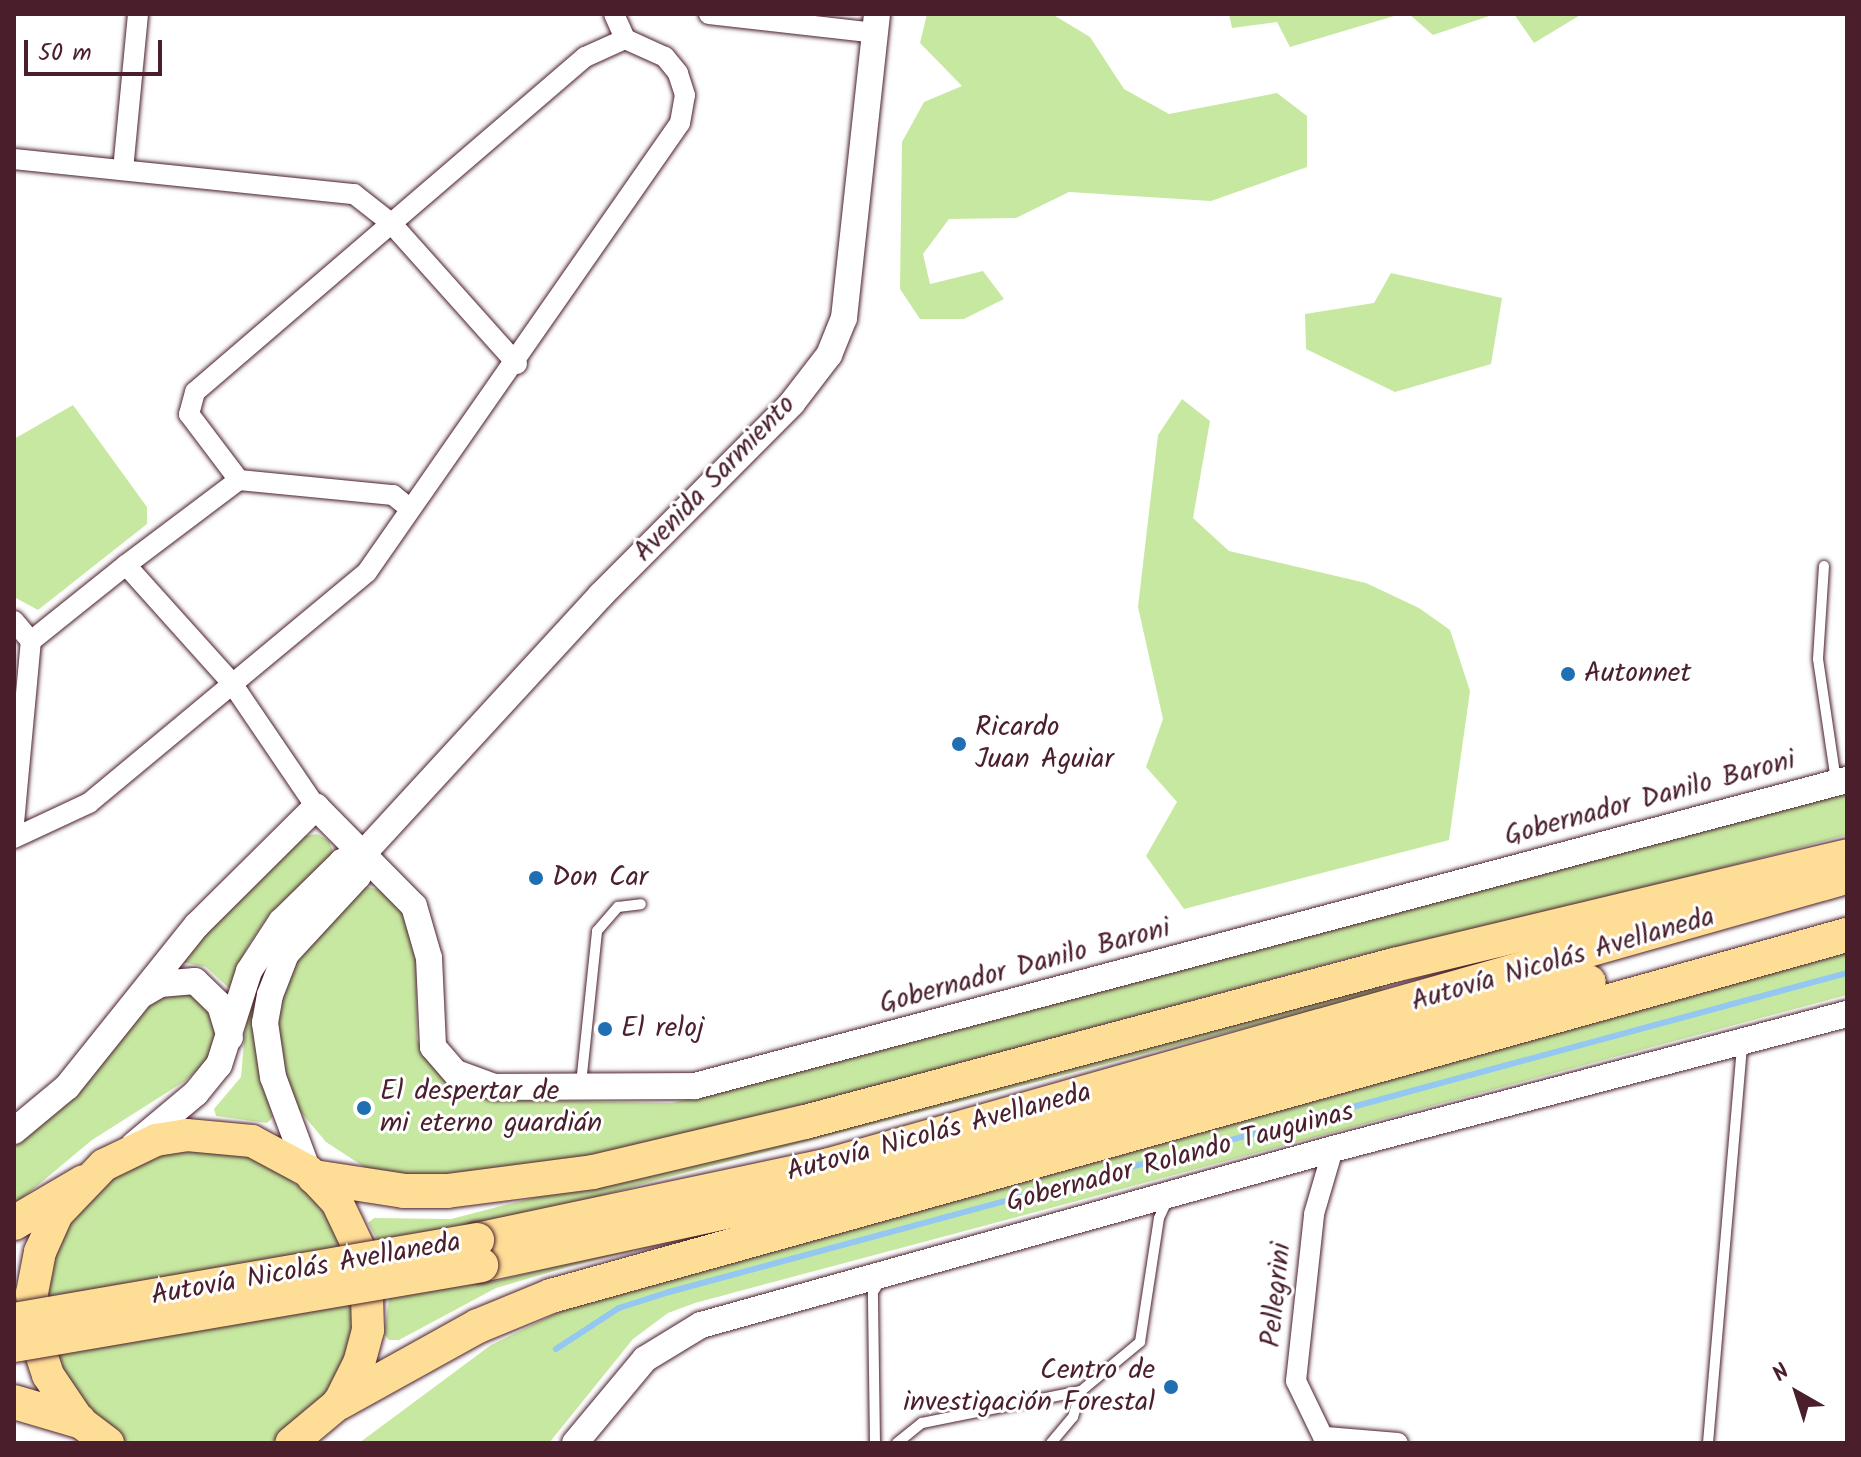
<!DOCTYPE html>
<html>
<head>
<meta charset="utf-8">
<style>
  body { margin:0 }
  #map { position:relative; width:1861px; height:1457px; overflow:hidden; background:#fff; font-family:Kalam,sans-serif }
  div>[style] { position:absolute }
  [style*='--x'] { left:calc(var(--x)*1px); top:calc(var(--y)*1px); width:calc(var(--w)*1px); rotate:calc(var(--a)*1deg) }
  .green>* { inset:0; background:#c7e8a1 }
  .stream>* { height:6px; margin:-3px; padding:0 3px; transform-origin:3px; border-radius:3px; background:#94c7f1 }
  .roads { filter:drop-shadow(0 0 2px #4a1f2b) drop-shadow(0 0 2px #4a1f2b) }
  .service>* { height:10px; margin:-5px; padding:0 5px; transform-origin:5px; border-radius:5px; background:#fff }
  .minor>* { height:20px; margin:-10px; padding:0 10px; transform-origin:10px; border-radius:10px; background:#fff }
  .tertiary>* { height:26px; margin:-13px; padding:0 13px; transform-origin:13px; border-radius:13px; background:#fff }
  .primary>* { height:32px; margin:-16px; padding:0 16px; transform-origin:16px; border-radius:16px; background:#fedd96 }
  .trunk>* { height:34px; margin:-17px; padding:0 17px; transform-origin:17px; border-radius:17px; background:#fedd96 }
  .bridges { filter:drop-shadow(0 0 2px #4a1f2b) drop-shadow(0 0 2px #4a1f2b) }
  .trunk-bridge>* { height:34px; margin:-17px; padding:0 17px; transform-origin:17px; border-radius:17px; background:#fedd96 }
  .dots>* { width:22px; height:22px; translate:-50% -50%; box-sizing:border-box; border:4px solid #fff; border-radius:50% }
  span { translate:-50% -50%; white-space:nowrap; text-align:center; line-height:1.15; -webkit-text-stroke:6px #fff; paint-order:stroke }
  .street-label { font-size:28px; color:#4a1f2b }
  .poi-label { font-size:28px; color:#4a1f2b }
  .left { translate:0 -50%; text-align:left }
  .right { translate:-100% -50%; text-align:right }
  .frame { position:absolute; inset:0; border:16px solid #4a1f2b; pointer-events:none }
  .north { position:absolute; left:1757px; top:1353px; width:80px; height:80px; -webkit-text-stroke:6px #fff; paint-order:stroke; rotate:321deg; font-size:22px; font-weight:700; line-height:32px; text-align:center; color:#4a1f2b }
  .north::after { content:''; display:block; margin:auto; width:28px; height:36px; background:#4a1f2b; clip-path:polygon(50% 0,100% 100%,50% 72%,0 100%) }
  .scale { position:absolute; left:24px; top:40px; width:138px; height:36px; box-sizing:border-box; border:4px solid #4a1f2b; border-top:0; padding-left:10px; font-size:24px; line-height:28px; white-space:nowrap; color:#4a1f2b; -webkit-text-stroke:6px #fff; paint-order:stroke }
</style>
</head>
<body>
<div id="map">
  <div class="green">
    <div style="clip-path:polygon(927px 14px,1052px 14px,1090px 37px,1124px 89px,1169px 114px,1277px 93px,1307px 116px,1307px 167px,1211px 201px,1069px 192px,1016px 218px,949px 219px,923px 254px,930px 284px,983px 271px,1004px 299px,964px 319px,920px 319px,900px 289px,902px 142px,924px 102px,962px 86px,920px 43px)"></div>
    <div style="clip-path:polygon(1229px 14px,1401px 14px,1290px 47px,1277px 22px,1232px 28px)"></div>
    <div style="clip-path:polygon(1409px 14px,1495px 14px,1433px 35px)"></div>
    <div style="clip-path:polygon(1514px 14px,1582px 14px,1534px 43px)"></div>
    <div style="clip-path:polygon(1391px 273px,1502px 298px,1491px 364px,1395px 392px,1306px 349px,1305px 314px,1374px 303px)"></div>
    <div style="clip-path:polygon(1182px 399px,1210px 421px,1193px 518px,1229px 551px,1366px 583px,1419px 608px,1450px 630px,1470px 691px,1449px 840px,1184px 909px,1146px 856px,1177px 802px,1146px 767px,1163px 719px,1138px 607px,1158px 435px)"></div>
    <div style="clip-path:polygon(73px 405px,147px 507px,147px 524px,38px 610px,14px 597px,14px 439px)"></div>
    <div style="clip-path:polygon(1847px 789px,1847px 835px,1619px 895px,1361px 955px,819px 1101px,479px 1183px,375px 1174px,326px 1142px,294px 1104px,277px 1038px,277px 1009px,291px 967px,359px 888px,368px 887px,385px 891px,402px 910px,416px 953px,417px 1040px,449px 1084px,499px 1100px,672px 1103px)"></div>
    <div style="clip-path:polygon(317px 834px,329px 841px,334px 855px,269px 914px,246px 949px,232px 991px,206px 967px,176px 961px,303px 836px)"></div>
    <div style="clip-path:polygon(1847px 949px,1847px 995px,695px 1303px,668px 1313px,633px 1339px,549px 1443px,359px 1443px,491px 1345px,576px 1304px)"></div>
    <div style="clip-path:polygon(268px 961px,254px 1020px,258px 1063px,273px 1117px,267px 1123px,216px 1116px,214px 1109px,241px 1077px,248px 996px)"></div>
    <div style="clip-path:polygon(1379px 981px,1384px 992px,657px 1180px,475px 1232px,484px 1284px,1095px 1133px,571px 1266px,496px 1288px,399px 1340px,389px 1340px,384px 1334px,390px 1292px,381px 1246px,368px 1223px,374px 1218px,451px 1219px)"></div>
    <div style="clip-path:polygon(169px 993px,200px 994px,218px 1014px,217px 1052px,185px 1081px,92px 1140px,14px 1205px,14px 1144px,140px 1008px)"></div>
    <div style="clip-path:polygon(189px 1150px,243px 1155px,268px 1164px,312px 1196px,343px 1241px,356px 1293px,350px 1347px,327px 1396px,271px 1443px,127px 1443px,71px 1393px,44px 1317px,50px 1263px,74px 1214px,113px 1176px,162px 1154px)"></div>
  </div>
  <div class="stream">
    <div style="--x:556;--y:1349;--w:75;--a:-33.1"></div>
    <div style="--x:619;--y:1308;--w:52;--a:-17.7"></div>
    <div style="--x:669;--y:1292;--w:1220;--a:-15.15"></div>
  </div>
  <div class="roads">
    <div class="service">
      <div style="--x:1824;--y:566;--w:93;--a:93.7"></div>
      <div style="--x:1818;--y:659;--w:123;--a:81.6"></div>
      <div style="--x:581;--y:1084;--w:154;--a:-84"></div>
      <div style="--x:597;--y:931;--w:32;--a:-49"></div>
      <div style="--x:618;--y:907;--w:23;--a:-7"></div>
      <div style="--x:875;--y:1443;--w:151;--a:-90.8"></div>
      <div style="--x:873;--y:1292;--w:15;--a:-58"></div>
      <div style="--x:897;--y:1443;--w:32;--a:-39"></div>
      <div style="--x:922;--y:1423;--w:162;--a:-11.4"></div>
      <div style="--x:1081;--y:1391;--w:77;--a:-39.7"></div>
      <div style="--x:1140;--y:1342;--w:125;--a:-81.3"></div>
      <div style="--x:1159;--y:1218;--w:21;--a:-65"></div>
      <div style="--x:1051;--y:1443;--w:34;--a:-50"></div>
      <div style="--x:1073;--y:1417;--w:27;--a:-73"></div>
      <div style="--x:1708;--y:1443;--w:400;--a:-85.1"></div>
    </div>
    <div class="minor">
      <div style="--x:614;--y:14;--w:27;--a:66"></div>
      <div style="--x:709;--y:14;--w:167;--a:6.5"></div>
      <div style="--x:14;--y:159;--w:342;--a:5.9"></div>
      <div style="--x:354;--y:194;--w:47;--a:38.1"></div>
      <div style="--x:391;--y:223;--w:189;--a:48.2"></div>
      <div style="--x:123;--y:170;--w:157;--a:-84.5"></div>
      <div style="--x:126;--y:565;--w:157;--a:48.1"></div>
      <div style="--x:231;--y:682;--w:151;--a:55.8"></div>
      <div style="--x:14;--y:621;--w:26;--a:50"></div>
      <div style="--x:14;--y:823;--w:183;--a:-84.7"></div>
      <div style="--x:31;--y:641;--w:122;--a:-38.7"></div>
      <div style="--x:126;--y:565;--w:141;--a:-37"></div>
      <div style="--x:239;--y:480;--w:155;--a:5.6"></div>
      <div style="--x:393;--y:495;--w:22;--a:39"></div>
      <div style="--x:14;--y:838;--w:83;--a:-25"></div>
      <div style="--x:89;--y:803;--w:361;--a:-39.7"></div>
      <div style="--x:367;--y:572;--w:547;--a:-55.12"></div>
      <div style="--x:680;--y:123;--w:28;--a:-80"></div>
      <div style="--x:685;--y:95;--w:23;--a:-108"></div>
      <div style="--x:678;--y:73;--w:21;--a:-129"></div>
      <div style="--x:665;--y:57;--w:44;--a:-155.8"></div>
      <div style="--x:625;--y:39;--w:44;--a:155.8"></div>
      <div style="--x:585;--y:57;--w:514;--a:139.34"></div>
      <div style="--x:195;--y:392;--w:23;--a:105"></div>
      <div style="--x:189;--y:414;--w:83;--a:52.9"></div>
      <div style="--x:1326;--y:1437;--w:72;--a:4.8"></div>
      <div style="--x:1326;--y:1443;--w:69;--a:-115.8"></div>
      <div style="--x:1296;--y:1381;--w:168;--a:-83.8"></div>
      <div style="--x:1314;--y:1214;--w:68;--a:-73.7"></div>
    </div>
    <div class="tertiary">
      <div style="--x:143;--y:994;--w:20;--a:-30"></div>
      <div style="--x:160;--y:984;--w:35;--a:-5"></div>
      <div style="--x:195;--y:981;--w:35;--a:44"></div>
      <div style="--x:220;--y:1005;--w:34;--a:73"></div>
      <div style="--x:14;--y:1131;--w:69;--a:-39.7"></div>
      <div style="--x:67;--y:1087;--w:208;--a:-51.3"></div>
      <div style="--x:197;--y:925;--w:168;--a:-44.8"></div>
      <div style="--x:316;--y:807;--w:139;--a:45.3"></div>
      <div style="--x:414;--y:906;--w:54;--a:73.9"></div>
      <div style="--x:429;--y:958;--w:89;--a:87.4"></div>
      <div style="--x:433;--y:1047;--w:35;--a:49"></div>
      <div style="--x:456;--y:1073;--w:40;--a:20.2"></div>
      <div style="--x:494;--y:1087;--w:201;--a:-0.3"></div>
      <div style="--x:695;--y:1086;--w:1192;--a:-14.88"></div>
      <div style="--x:134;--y:1145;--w:81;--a:-40"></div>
      <div style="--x:196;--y:1093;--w:36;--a:-51"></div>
      <div style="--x:219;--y:1065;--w:99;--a:-72.3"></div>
      <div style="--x:249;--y:971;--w:59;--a:-56.9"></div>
      <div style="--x:281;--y:922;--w:86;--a:-44.5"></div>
      <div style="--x:342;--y:862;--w:21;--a:-19"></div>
      <div style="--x:362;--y:855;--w:353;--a:-47.4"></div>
      <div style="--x:601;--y:595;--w:271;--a:-45.1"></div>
      <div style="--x:792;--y:403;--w:61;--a:-52.4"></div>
      <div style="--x:829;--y:355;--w:40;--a:-68"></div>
      <div style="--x:844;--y:318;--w:306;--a:-83.8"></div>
      <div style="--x:308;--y:1171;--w:100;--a:-110.4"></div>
      <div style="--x:273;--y:1077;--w:55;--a:-98.4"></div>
      <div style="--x:265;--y:1023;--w:28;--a:-80"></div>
      <div style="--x:270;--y:995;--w:44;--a:-68.7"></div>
      <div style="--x:286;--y:954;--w:106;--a:-47.3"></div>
      <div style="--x:358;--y:876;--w:21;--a:-79"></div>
      <div style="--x:575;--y:1443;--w:109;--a:-50.2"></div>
      <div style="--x:645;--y:1359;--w:66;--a:-31.3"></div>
      <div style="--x:701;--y:1325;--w:656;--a:-15.56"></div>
      <div style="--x:1333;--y:1149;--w:531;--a:-14.72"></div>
    </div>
    <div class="primary">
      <div style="--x:108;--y:1443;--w:36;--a:-143"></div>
      <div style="--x:79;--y:1421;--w:55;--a:-124"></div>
      <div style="--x:48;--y:1375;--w:42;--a:-108"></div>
      <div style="--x:35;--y:1335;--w:42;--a:-94.1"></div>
      <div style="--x:32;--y:1293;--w:42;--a:-79"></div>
      <div style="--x:40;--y:1252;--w:42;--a:-65.9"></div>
      <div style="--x:57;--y:1214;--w:68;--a:-46.2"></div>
      <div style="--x:104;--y:1165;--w:58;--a:-25.7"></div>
      <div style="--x:156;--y:1140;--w:31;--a:-9"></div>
      <div style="--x:187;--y:1135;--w:65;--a:5.3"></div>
      <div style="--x:252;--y:1141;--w:64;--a:28.2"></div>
      <div style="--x:308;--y:1171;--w:42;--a:46.9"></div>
      <div style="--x:337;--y:1202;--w:68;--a:64.6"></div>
      <div style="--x:366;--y:1263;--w:67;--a:88.3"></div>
      <div style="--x:368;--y:1330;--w:34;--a:105"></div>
      <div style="--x:359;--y:1363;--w:45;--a:116.6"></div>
      <div style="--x:339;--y:1403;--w:62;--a:140.2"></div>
    </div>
    <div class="trunk">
      <div style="--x:314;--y:1177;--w:91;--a:8.8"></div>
      <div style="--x:404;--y:1191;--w:43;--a:0"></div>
      <div style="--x:447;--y:1191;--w:147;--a:-7.4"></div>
      <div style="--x:593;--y:1172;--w:218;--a:-13.3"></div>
      <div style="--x:805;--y:1122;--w:610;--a:-14.93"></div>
      <div style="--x:1394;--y:965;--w:466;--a:-13.5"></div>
      <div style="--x:14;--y:1223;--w:81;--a:-30.4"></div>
      <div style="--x:477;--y:1240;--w:360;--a:-12"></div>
      <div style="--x:829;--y:1165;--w:1050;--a:-15.81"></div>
      <div style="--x:481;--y:1265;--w:383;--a:-12.2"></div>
      <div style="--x:855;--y:1184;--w:761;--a:-15.39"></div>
      <div style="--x:14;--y:1402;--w:68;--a:16.3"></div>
      <div style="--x:339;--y:1403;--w:159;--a:-29"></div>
      <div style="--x:478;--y:1326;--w:79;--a:-22.3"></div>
      <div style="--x:551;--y:1296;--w:1345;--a:-15.57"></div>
    </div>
  </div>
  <div class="bridges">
    <div class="trunk-bridge">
      <div style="--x:14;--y:1320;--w:470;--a:-9.8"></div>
      <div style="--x:14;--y:1345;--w:474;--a:-9.7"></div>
    </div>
  </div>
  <div class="dots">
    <div style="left:1568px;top:674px;background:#1f6fb2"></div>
    <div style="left:959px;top:744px;background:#1f6fb2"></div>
    <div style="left:536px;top:878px;background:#1f6fb2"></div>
    <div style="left:605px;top:1029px;background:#1f6fb2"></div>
    <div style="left:364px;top:1108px;background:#1f6fb2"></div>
    <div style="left:1171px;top:1387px;background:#1f6fb2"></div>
  </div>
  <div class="street-label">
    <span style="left:715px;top:479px;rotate:-46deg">Avenida Sarmiento</span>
    <span style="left:1650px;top:799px;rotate:-15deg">Gobernador Danilo Baroni</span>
    <span style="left:1563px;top:960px;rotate:-16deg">Autovía Nicolás Avellaneda</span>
    <span style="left:1025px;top:967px;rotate:-15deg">Gobernador Danilo Baroni</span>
    <span style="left:939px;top:1133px;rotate:-15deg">Autovía Nicolás Avellaneda</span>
    <span style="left:1180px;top:1158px;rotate:-15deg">Gobernador Rolando Tauguinas</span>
    <span style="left:306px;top:1270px;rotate:-10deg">Autovía Nicolás Avellaneda</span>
    <span style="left:1277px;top:1295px;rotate:-84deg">Pellegrini</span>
  </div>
  <div class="poi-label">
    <span class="left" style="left:1584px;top:674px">Autonnet</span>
    <span class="left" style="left:975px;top:744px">Ricardo<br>Juan Aguiar</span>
    <span class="left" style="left:552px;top:878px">Don Car</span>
    <span class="left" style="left:621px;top:1029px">El reloj</span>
    <span class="left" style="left:380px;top:1108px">El despertar de<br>mi eterno guardián</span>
    <span class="right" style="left:1155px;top:1387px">Centro de<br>investigación Forestal</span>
  </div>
  <div class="frame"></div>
  <div class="north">N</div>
  <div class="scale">50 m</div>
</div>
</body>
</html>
